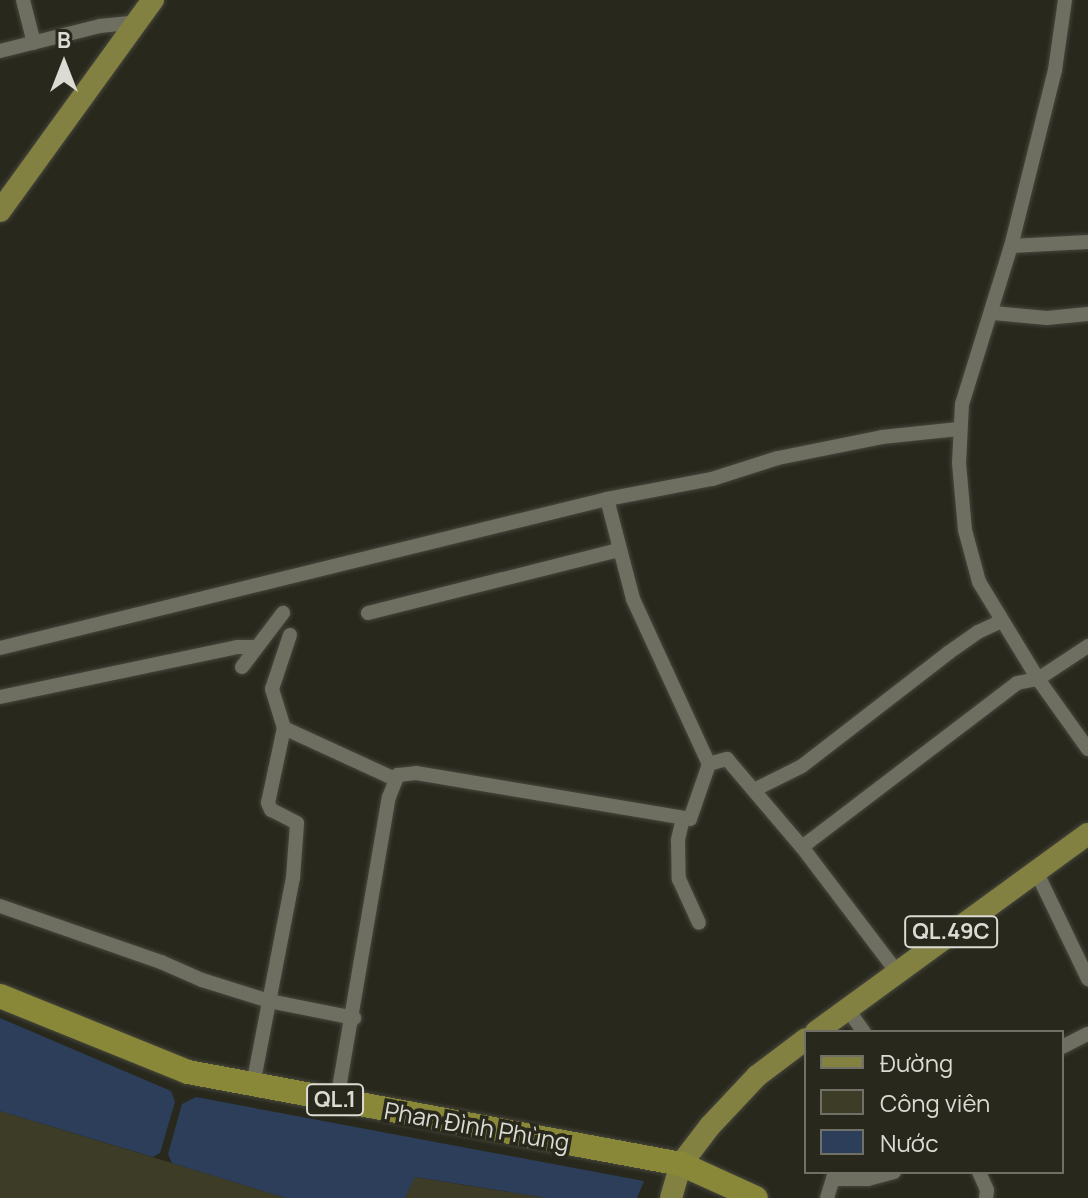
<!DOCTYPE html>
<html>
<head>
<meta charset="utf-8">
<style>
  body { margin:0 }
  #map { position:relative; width:1088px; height:1198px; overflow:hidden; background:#28281d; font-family:Manrope,sans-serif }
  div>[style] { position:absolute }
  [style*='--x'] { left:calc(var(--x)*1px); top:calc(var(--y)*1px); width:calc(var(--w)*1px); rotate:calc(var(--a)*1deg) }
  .green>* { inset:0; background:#3d3c27 }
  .water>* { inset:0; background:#2c3e5a }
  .roads { filter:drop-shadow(0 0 2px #46463c) drop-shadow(0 0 2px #46463c) }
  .minor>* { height:14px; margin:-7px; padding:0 7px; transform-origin:7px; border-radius:7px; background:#6e6f61 }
  .primary>* { height:22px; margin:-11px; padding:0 11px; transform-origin:11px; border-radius:11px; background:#828142 }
  .trunk>* { height:24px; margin:-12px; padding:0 12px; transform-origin:12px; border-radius:12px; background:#898738 }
  span { translate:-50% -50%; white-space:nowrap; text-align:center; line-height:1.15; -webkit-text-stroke:7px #28281d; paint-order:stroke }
  .shield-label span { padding:2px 6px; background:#28281d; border:2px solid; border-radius:6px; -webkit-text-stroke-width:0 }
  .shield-label { font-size:22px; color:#dbdbd3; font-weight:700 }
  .street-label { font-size:24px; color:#dbdbd3 }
  .legend { position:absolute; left:804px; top:1030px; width:260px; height:144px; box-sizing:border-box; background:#28281d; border:2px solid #707066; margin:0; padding:10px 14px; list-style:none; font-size:24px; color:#dbdbd3 }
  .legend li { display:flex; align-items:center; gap:16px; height:40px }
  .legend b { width:40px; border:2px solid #707066 }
  .north { position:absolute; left:24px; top:24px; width:80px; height:80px; -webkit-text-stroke:6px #28281d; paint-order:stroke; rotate:0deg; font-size:22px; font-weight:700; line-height:32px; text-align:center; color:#dbdbd3 }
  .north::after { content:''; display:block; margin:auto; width:28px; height:36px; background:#dbdbd3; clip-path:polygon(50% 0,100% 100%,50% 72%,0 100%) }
</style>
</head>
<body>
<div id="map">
  <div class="green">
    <div style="clip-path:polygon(0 1111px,172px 1163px,286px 1198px,0 1198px)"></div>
    <div style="clip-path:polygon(414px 1177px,547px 1198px,405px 1198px)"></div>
  </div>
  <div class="water">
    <div style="clip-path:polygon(0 1018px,171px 1091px,175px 1102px,160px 1153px,153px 1157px,0 1111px)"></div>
    <div style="clip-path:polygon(196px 1097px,644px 1181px,637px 1198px,547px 1198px,415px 1177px,405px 1198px,286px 1198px,172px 1163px,168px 1154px,182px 1104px)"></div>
  </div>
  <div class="roads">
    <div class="minor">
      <div style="--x:23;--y:0;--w:44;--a:75.7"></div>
      <div style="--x:1065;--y:0;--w:71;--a:98.1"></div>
      <div style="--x:1055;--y:70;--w:181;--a:104"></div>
      <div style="--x:1011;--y:246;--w:165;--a:107.2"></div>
      <div style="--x:962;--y:404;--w:59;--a:92.9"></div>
      <div style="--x:959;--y:463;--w:67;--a:84.9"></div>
      <div style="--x:965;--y:530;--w:54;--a:74.9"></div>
      <div style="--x:979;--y:582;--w:114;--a:58.7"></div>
      <div style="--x:1038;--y:679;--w:86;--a:54.5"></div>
      <div style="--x:0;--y:51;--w:103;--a:-14"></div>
      <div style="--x:100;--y:26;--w:37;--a:-6"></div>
      <div style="--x:1011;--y:246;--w:77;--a:-3"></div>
      <div style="--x:993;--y:313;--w:54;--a:5.3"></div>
      <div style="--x:1047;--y:318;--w:41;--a:-5.6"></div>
      <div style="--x:607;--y:499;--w:103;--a:75.4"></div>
      <div style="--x:633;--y:599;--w:182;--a:65.3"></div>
      <div style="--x:368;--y:613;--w:258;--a:-14.1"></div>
      <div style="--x:0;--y:648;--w:625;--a:-13.79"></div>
      <div style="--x:607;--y:499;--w:107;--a:-10.8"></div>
      <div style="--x:712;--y:479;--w:69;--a:-17.7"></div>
      <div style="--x:778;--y:458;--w:106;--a:-11.4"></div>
      <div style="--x:882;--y:437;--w:77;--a:-5.9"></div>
      <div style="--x:242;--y:667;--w:68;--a:-52.8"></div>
      <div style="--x:0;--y:697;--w:242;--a:-11.9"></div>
      <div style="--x:237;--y:647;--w:17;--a:0"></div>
      <div style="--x:284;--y:728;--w:122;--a:24.7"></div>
      <div style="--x:756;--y:789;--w:51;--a:-26.6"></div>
      <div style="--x:802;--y:766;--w:185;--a:-37.7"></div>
      <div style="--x:948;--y:653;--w:37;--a:-35"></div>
      <div style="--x:978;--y:632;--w:26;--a:-25"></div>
      <div style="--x:683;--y:818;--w:23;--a:103"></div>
      <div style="--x:678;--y:840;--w:39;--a:89"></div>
      <div style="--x:679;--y:879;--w:48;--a:65.6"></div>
      <div style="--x:802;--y:847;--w:270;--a:-37.3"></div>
      <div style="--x:1017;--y:683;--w:21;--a:-11"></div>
      <div style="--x:1038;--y:679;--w:60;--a:-33.4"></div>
      <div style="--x:1037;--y:873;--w:118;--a:64.3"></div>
      <div style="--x:0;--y:906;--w:170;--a:19.2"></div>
      <div style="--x:161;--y:962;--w:45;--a:23.7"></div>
      <div style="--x:202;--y:980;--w:70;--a:17.4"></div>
      <div style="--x:269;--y:1001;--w:87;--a:11.3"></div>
      <div style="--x:848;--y:1010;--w:27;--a:54"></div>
      <div style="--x:1062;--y:1047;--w:29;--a:-27"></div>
      <div style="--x:253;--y:1085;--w:211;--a:-79.1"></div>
      <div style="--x:293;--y:878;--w:55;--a:-85.8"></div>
      <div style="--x:297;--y:823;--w:29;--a:-153"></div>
      <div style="--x:271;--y:810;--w:8;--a:-113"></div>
      <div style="--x:268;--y:803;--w:77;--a:-78"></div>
      <div style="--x:284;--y:728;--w:41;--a:-107.1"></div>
      <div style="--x:272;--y:689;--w:57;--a:-71.6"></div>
      <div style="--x:337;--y:1100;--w:307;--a:-80.3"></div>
      <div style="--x:389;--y:797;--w:24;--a:-68"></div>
      <div style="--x:398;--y:775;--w:18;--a:-6"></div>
      <div style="--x:416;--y:773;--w:278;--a:9.5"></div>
      <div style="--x:690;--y:819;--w:58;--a:-70.9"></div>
      <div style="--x:709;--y:764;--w:19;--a:-16"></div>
      <div style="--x:727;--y:759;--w:116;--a:49.6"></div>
      <div style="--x:802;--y:847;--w:156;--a:52.8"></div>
      <div style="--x:979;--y:1172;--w:20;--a:66"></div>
      <div style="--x:987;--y:1190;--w:8;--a:97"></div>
      <div style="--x:833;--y:1179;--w:35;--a:0"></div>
      <div style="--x:868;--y:1179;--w:27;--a:-15"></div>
      <div style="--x:827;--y:1198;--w:27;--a:-73"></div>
    </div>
    <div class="primary">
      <div style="--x:0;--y:211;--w:261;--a:-54.1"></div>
      <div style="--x:816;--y:1032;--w:336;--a:-36.1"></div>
      <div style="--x:671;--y:1198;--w:35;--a:-74"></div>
      <div style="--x:681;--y:1164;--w:48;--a:-52.7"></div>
      <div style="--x:710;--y:1126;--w:69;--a:-46.8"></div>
      <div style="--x:757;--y:1076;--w:61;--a:-37.1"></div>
    </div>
    <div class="trunk">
      <div style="--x:0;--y:996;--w:203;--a:22"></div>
      <div style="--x:188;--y:1072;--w:502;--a:10.57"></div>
      <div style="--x:681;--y:1164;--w:82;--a:24.4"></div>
    </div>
  </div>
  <div class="shield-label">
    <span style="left:951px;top:932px">QL.49C</span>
    <span style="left:335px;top:1100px">QL.1</span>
  </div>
  <div class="street-label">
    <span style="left:477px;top:1126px;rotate:10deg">Phan Đình Phùng</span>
  </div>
  <ul class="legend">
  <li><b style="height:10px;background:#828142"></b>Đường</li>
  <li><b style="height:22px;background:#3d3c27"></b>Công viên</li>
  <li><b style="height:22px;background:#2c3e5a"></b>Nước</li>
  </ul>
  <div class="north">B</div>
</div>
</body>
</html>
